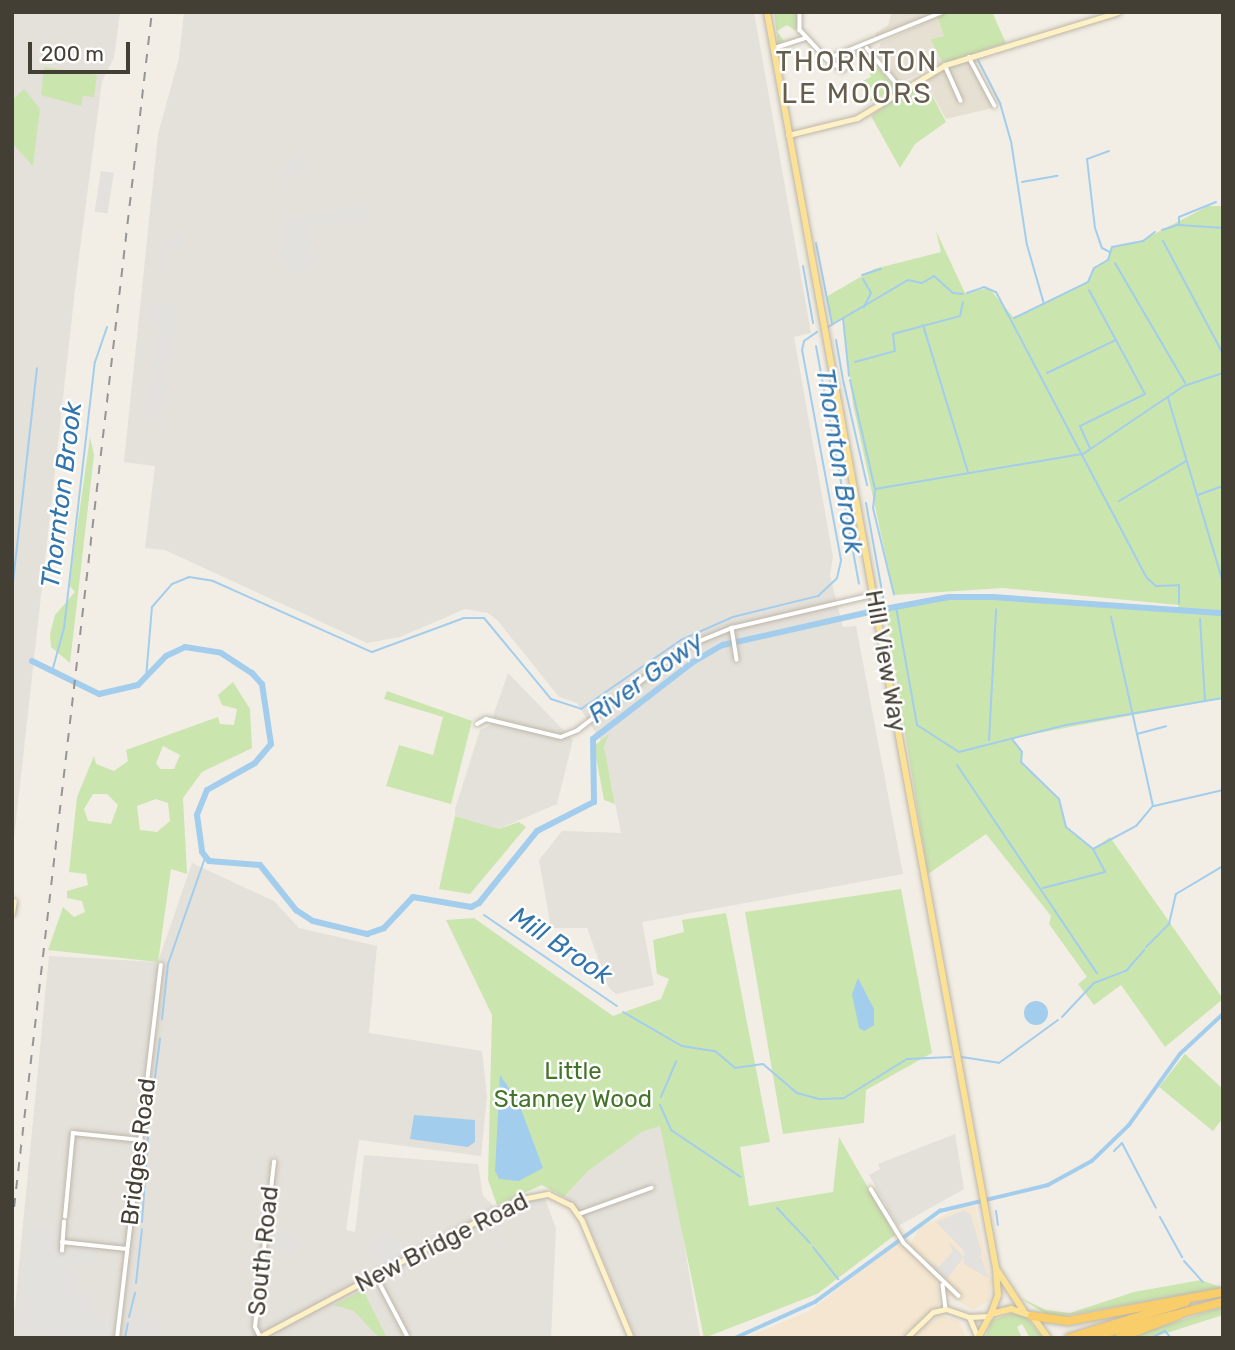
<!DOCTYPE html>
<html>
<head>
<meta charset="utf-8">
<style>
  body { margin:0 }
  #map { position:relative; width:1235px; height:1350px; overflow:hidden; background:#f2eee5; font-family:Rubik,sans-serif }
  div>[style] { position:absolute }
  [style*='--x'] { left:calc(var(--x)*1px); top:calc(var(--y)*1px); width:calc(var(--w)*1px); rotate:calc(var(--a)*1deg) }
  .residential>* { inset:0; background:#e6e0d3 }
  .commercial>* { inset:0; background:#f4e6d0 }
  .industrial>* { inset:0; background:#e4e0da }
  .green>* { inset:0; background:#cbe5af }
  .parking>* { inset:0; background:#e3e1dd; transform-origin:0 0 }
  .round { border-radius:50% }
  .water>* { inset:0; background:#a3cded }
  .stream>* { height:2px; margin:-1px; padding:0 1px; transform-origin:1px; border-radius:1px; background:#a3cded }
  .canal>* { height:3.5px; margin:-1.75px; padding:0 1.75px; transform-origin:1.75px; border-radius:1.75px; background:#a3cded }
  .river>* { height:6px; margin:-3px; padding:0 3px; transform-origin:3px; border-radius:3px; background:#a3cded }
  .roads { filter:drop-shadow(0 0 2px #bdb6a8) drop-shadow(0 0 2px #bdb6a8) }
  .street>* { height:3.5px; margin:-1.75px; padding:0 1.75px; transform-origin:1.75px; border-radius:1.75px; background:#fff }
  .secondary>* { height:5px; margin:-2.5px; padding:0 2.5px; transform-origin:2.5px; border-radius:2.5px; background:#fdf1c5 }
  .primary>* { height:6px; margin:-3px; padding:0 3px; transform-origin:3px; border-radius:3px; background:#fbe195 }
  .highway>* { height:8px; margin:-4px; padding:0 4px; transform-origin:4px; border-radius:4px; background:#f9cd69 }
  .rail>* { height:2px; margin-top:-1px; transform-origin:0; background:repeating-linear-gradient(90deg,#959595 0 9px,transparent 0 18px) }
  span { translate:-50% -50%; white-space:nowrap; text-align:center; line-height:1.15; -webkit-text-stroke:5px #fff; paint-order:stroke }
  .street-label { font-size:24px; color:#443f35 }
  .park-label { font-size:24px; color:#44742a }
  .water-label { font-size:26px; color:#3275ac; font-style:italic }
  .quarter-label { font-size:28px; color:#675d4d; letter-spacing:2px }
  .frame { position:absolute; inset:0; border:14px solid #443f35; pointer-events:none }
  .scale { position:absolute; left:28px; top:42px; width:102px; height:32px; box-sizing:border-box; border:4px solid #443f35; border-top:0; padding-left:9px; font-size:21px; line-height:24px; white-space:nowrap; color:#443f35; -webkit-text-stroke:5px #fff; paint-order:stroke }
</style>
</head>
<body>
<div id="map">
  <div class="residential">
    <div style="clip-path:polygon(892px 12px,940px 12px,877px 41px,875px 34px,888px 25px)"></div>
    <div style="clip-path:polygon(937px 17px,944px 36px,930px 39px,943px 63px,899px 83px,876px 53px,881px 43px)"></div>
    <div style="clip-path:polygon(964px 60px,975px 61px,997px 107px,946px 119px,923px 78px)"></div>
  </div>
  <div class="commercial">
    <div style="clip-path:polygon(975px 1206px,991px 1282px,989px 1301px,973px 1310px,946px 1294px,943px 1280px,910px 1245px,920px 1227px,960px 1207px)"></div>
    <div style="clip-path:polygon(900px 1241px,938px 1279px,939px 1305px,899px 1338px,745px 1338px,809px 1311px)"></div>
    <div style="clip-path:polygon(940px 1315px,958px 1321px,967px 1338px,909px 1338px)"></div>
  </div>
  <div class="industrial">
    <div style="clip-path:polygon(12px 12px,120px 12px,114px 58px,102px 81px,77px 272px,12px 857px)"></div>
    <div style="clip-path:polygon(184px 12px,754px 12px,811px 333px,794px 337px,833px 557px,830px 575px,843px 627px,856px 626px,903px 874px,642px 922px,654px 985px,616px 994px,609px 988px,587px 928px,551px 928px,539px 860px,562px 831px,621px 833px,604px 746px,577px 703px,559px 697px,498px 621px,488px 613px,465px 609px,400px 637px,367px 643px,165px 550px,145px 548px,155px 466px,124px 462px,158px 134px,179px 58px)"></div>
    <div style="clip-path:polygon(508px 673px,573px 740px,557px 804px,499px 829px,455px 816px,455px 809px,480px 730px,490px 725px)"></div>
    <div style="clip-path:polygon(192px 863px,274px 901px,299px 928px,377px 946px,369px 1033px,482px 1051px,487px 1097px,481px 1156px,359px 1140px,346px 1230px,355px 1232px,364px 1155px,478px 1164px,483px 1196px,501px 1213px,527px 1199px,545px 1199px,556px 1228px,551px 1338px,12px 1338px,49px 956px,158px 962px)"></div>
    <div style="clip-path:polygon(660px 1126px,679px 1214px,700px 1338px,636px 1338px,585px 1218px,564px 1197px,588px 1171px,642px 1132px)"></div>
    <div style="clip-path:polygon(955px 1134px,964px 1189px,898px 1226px,869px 1175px,880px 1169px,878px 1164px)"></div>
  </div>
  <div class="green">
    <div style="clip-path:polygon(774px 12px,798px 12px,796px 31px,787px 25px,777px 31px,784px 41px,799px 37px,778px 44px)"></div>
    <div style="clip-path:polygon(948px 12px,992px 12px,1006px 43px,943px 63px,930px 39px,944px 36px,937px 17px)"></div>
    <div style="clip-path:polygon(873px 60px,895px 89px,870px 102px,858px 83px,871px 77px,866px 62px)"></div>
    <div style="clip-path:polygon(44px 67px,97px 75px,94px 97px,83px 96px,81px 106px,41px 95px)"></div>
    <div style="clip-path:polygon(923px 78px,946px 122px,915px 144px,900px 168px,871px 116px)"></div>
    <div style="clip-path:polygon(24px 89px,40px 109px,33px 166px,13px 144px,12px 100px)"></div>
    <div style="clip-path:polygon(1208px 206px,1223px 206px,1223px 698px,1012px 738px,1022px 752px,1021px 763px,1059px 799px,1067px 827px,1093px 849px,1110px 837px,1223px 999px,1165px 1047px,1121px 985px,1094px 1005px,1078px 984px,1087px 977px,1049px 924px,1051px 916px,986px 834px,928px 874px,885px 609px,949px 597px,1092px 602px,1178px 612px,1178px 605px,1003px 588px,894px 595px,853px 404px,843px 318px,832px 325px,826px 297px,874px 269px,941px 252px,936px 231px,965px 293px,989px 288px,1014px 318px,1088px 282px,1094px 268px,1108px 260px,1112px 247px,1143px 240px)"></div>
    <div style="clip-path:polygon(90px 437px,94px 455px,70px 663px,51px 647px,50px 634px,55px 615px,75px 592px,69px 585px)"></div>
    <div style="clip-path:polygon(evenodd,233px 682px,250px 709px,252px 748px,202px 772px,183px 798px,187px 874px,171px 869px,158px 962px,48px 950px,63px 907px,74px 917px,85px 912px,82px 901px,67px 898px,67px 891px,88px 885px,86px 874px,69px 872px,77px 797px,94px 756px,96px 764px,114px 771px,128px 761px,126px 750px,218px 717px,220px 724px,234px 725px,237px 709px,222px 705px,218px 695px,233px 682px,163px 746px,180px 755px,174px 769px,160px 769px,156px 763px,163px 746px,233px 682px,93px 794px,107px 794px,118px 805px,111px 824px,88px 821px,84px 809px,93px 794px,233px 682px,156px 799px,168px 803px,170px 821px,157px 832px,140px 830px,137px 806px,156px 799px)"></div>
    <div style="clip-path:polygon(387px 691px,472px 721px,451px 804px,386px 786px,399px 745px,433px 755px,443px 717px,384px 699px)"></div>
    <div style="clip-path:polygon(609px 734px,604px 746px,615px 804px,604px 800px,594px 746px)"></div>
    <div style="clip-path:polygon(455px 816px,499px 829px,519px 822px,526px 827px,470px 894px,439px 889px)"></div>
    <div style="clip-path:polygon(901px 889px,932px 1053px,866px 1090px,864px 1123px,783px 1134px,745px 912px)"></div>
    <div style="clip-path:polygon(726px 913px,770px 1142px,740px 1147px,749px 1206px,833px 1192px,839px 1137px,895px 1235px,817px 1294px,704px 1338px,660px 1126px,642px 1132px,588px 1171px,564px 1197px,542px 1185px,497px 1205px,488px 1180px,492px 1015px,446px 920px,474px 918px,613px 1016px,661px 999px,669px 979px,657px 974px,653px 940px,684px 932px,682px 920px)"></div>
    <div style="clip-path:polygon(1185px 1054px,1223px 1089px,1223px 1118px,1213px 1131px,1159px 1087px)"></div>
    <div style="clip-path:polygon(1201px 1280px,1223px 1288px,1052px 1318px,1017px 1296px,1046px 1310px,1070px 1313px,1134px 1292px)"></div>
    <div style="clip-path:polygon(363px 1290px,387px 1338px,379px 1338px,354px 1311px,334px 1305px)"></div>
    <div style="clip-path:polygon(1223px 1307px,1223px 1315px,1151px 1338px,1125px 1338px)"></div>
    <div style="clip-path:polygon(1014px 1313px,1026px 1317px,1043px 1338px,1030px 1338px,1022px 1324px,1017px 1327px,1022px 1338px,985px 1338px,992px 1320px)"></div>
  </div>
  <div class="parking">
    <div style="clip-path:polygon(304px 151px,310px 166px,284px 183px,278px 168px)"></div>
    <div style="left:101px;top:171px;width:13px;height:41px;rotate:9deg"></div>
    <div style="clip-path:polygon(368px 202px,368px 222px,344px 224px,342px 218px,342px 223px,309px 229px,317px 270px,284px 275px,276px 232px,281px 219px,340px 212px,325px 208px)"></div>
    <div style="clip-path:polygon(178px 229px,185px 230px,183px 249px,170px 249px,167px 271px,158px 270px,161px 246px,165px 237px,176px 239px)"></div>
    <div style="clip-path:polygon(148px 302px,178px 304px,163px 423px,144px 420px,156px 324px,146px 322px)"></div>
    <div style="clip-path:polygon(538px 1199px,539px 1204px,496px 1229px,505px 1245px,499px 1248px,488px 1224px)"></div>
    <div style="clip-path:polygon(964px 1210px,971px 1215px,982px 1254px,975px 1263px,981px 1257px,988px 1278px,964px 1264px,964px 1251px,936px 1222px)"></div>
    <div style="clip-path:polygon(27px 1224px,60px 1227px,58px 1252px,67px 1246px,97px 1250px,95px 1266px,71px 1263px,70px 1272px,77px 1273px,76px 1291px,92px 1293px,91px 1313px,114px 1316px,111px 1338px,16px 1333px)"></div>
    <div style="clip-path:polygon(272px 1232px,300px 1235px,298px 1255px,269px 1249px)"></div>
    <div class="round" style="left:371px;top:1233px;width:30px;height:30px"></div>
    <div style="clip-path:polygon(948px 1241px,964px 1257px,946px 1280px,927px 1261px,939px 1267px,953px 1251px)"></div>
    <div style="left:132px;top:1312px;width:27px;height:26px;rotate:6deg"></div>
  </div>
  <div class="water">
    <div style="clip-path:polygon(858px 978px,874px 1009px,874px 1025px,864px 1031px,859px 1028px,852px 994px)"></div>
    <div class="round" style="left:1024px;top:1001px;width:24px;height:24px"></div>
    <div style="clip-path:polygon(500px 1075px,518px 1101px,543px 1168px,519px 1181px,499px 1179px,495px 1171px)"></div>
    <div style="clip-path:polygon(414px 1115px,475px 1120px,475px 1142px,468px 1147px,410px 1139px)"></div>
  </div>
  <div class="stream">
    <div style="--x:978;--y:60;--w:48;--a:62.9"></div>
    <div style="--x:1000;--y:103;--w:40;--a:74"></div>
    <div style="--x:1011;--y:141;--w:105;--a:81.3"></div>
    <div style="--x:1027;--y:245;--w:61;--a:73.9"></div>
    <div style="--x:1109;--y:151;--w:23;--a:160"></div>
    <div style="--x:1087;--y:159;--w:69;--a:83.4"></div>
    <div style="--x:1095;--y:228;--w:21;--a:71"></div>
    <div style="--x:1102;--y:248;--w:9;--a:27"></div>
    <div style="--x:1022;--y:182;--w:36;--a:-10"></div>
    <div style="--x:1216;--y:202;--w:40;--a:158"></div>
    <div style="--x:1179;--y:217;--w:8;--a:90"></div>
    <div style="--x:1179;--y:225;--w:44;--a:3.9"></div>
    <div style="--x:1162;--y:230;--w:16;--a:-18"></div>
    <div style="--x:1163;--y:241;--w:128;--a:62"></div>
    <div style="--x:816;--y:243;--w:83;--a:78.8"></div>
    <div style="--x:1115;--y:263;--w:139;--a:59.7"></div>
    <div style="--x:803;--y:266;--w:58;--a:80"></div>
    <div style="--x:862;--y:275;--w:20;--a:-18"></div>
    <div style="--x:863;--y:279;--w:16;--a:60"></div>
    <div style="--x:871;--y:293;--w:16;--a:117"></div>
    <div style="--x:1089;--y:290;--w:118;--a:61.7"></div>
    <div style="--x:1145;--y:394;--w:72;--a:153.8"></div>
    <div style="--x:1080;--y:426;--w:24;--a:66"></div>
    <div style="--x:967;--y:293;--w:18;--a:-19"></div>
    <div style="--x:984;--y:287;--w:13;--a:23"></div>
    <div style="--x:996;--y:292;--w:323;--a:62.2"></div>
    <div style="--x:1147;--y:578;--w:12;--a:42"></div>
    <div style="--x:1156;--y:586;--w:23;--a:-2"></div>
    <div style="--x:1179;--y:585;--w:18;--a:90"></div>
    <div style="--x:843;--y:318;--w:58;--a:84.1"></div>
    <div style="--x:1014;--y:318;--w:82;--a:-25.9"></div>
    <div style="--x:1088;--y:282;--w:15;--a:-67"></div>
    <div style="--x:1094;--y:268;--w:16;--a:-30"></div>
    <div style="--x:1108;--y:260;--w:14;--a:-73"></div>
    <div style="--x:1112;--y:247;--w:32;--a:-11"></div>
    <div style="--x:1143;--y:241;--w:15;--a:-37"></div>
    <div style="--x:923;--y:325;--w:154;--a:73"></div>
    <div style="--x:828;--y:327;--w:93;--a:-30.4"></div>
    <div style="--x:908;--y:280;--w:14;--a:12"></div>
    <div style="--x:922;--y:283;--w:14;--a:-30"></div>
    <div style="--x:934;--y:276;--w:25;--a:42"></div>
    <div style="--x:953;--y:293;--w:10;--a:6"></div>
    <div style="--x:836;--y:340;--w:39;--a:80"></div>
    <div style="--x:816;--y:346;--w:161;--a:79.6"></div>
    <div style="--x:855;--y:362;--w:41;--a:-15.4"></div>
    <div style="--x:895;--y:351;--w:17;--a:-97"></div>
    <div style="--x:893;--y:334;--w:69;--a:-15"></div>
    <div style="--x:960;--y:316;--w:14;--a:-78"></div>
    <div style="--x:1047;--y:373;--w:76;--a:-25.6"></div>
    <div style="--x:843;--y:380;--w:108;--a:77.1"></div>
    <div style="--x:850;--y:380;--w:112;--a:77.1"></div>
    <div style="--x:875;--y:489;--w:211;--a:-9.6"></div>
    <div style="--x:1083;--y:454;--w:122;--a:-34"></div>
    <div style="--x:1184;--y:386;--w:41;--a:-18.4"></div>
    <div style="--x:1168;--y:398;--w:193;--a:73.4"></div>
    <div style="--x:875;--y:490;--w:18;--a:96"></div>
    <div style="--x:873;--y:508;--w:89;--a:76.4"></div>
    <div style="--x:1198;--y:495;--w:27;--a:-20"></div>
    <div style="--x:1119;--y:501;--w:78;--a:-30.8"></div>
    <div style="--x:866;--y:503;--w:96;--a:79.7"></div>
    <div style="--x:845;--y:507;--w:78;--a:79.7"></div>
    <div style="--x:13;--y:582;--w:215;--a:-83.6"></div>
    <div style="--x:896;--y:607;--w:120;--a:79.9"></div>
    <div style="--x:917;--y:725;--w:50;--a:32.7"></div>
    <div style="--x:959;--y:752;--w:110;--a:-14.2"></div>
    <div style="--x:1066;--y:725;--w:159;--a:-9.8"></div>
    <div style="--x:1200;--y:619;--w:81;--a:86.5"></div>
    <div style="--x:53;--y:668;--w:41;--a:-74.6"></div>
    <div style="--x:64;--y:628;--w:268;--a:-83.4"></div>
    <div style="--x:95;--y:362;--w:37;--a:-71"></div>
    <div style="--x:146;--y:678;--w:71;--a:-85.2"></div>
    <div style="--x:152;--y:607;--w:30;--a:-49"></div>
    <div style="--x:172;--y:584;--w:18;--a:-22"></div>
    <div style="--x:189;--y:577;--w:24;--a:9"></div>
    <div style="--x:213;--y:581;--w:174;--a:24.1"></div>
    <div style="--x:372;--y:652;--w:98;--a:-20.3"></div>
    <div style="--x:464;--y:618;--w:20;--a:0"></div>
    <div style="--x:484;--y:618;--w:105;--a:50.4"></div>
    <div style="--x:551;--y:699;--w:32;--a:18"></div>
    <div style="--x:581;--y:709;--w:121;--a:-34.6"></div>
    <div style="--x:681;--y:640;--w:57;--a:-23.9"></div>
    <div style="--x:733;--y:617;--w:88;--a:-13.9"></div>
    <div style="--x:818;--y:596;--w:26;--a:-43"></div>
    <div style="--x:837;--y:578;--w:18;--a:-77"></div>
    <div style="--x:841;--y:560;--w:214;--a:-100.5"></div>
    <div style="--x:802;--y:350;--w:9;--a:-77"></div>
    <div style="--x:804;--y:341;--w:16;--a:-35"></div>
    <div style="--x:1137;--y:734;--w:30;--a:-15"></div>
    <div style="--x:1012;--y:739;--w:16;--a:52"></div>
    <div style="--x:1022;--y:752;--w:10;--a:96"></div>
    <div style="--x:1021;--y:762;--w:53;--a:44.2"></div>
    <div style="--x:1059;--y:799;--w:29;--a:76"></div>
    <div style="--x:1066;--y:827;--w:35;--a:39"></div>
    <div style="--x:1093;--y:849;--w:26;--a:62"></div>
    <div style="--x:1105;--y:872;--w:64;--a:165.5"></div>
    <div style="--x:989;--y:740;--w:131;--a:-86.9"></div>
    <div style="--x:957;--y:765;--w:251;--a:56.1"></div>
    <div style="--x:1154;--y:806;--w:71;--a:-13.1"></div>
    <div style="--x:1093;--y:849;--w:49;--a:-28.1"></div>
    <div style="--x:1136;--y:826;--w:26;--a:-50"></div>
    <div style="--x:1153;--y:806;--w:194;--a:-102.5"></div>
    <div style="--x:484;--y:915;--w:161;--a:34.4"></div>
    <div style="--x:1146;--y:947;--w:33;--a:-45"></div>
    <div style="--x:1169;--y:924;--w:31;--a:-77"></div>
    <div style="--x:1176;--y:894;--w:55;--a:-30.8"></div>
    <div style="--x:623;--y:1012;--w:68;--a:30"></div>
    <div style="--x:682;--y:1046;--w:33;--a:9"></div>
    <div style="--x:715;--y:1051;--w:26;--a:40"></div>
    <div style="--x:735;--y:1068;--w:28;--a:-8"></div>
    <div style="--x:763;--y:1064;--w:45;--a:40.5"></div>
    <div style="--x:797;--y:1093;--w:23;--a:15"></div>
    <div style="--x:819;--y:1099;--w:25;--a:-2"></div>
    <div style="--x:844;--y:1098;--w:74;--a:-31.8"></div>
    <div style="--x:907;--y:1059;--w:44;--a:-2.6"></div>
    <div style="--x:1062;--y:1017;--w:47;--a:-46.7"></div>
    <div style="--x:1094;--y:983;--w:34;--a:-21"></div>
    <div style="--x:1126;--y:971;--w:28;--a:-49"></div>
    <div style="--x:162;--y:1019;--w:55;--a:-83.8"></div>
    <div style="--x:168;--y:964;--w:112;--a:-70.8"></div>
    <div style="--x:962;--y:1057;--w:37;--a:9"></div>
    <div style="--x:999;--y:1063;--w:73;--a:-36.1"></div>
    <div style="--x:661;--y:1097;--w:39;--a:-67"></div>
    <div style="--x:660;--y:1105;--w:27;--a:66"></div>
    <div style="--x:671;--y:1130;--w:84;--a:33.9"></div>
    <div style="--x:149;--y:1123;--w:85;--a:-82.5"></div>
    <div style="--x:1114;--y:1151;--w:11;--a:-45"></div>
    <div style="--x:1122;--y:1143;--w:73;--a:62.4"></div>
    <div style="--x:777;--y:1208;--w:48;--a:46.7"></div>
    <div style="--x:996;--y:1211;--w:14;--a:82"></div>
    <div style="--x:1160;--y:1217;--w:46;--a:61.2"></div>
    <div style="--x:142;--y:1222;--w:85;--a:-86"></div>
    <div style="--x:813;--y:1247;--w:41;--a:52"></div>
    <div style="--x:1184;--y:1261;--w:28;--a:48"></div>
    <div style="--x:136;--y:1283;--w:54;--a:-83.7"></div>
    <div style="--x:129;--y:1317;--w:25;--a:-76"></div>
    <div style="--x:125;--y:1338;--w:15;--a:-79"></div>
    <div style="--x:1151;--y:1338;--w:16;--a:-27"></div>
    <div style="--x:1165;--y:1331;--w:9;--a:49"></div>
  </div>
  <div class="canal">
    <div style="--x:735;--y:1338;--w:88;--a:-24.2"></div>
    <div style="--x:815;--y:1302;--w:155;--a:-36.1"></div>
    <div style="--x:940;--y:1211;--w:111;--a:-13.5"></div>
    <div style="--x:1048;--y:1185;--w:50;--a:-28.6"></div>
    <div style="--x:1092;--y:1161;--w:52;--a:-44.2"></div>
    <div style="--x:1129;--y:1125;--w:87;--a:-54.3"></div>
    <div style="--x:1180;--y:1054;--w:59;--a:-42.9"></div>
  </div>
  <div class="river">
    <div style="--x:879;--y:610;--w:71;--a:-10.5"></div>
    <div style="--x:949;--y:597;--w:43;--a:0"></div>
    <div style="--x:992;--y:597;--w:232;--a:4"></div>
    <div style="--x:32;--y:661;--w:75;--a:26.2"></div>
    <div style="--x:99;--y:694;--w:40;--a:-13"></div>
    <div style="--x:138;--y:685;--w:40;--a:-46"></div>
    <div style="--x:166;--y:656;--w:21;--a:-25"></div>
    <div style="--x:185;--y:647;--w:36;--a:9"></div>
    <div style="--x:221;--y:653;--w:37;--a:33"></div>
    <div style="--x:252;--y:673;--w:15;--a:48"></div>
    <div style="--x:262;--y:684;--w:61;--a:81.5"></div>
    <div style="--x:271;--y:744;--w:25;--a:130"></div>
    <div style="--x:255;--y:763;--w:55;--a:150.6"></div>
    <div style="--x:207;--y:790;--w:27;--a:112"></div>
    <div style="--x:197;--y:815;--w:37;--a:82"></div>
    <div style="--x:202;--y:852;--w:11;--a:52"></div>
    <div style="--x:209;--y:861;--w:51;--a:4.5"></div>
    <div style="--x:260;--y:865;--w:58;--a:51.3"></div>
    <div style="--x:296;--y:910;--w:20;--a:33"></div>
    <div style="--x:313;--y:921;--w:56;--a:13.5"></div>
    <div style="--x:367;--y:934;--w:18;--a:-19"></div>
    <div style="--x:384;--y:928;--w:42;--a:-46.9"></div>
    <div style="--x:413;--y:897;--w:59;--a:9.8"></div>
    <div style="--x:471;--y:907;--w:9;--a:-27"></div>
    <div style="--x:479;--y:903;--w:92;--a:-51.1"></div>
    <div style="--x:537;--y:831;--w:64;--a:-27"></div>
    <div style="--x:594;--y:802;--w:63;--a:-90.9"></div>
    <div style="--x:593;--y:739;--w:126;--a:-37.6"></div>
    <div style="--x:693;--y:662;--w:34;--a:-30"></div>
    <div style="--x:723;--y:645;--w:150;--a:-12.7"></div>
  </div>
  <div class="roads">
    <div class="street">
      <div style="--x:800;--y:12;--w:18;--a:90"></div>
      <div style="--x:800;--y:30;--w:40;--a:47"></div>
      <div style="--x:827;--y:59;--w:125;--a:-22.1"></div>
      <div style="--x:775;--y:48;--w:33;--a:-18"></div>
      <div style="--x:867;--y:48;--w:53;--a:50.3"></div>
      <div style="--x:969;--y:57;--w:55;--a:62"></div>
      <div style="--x:827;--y:59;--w:19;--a:35"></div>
      <div style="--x:843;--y:70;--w:20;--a:-60"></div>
      <div style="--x:945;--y:65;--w:39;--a:66"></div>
      <div style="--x:732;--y:628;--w:32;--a:81"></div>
      <div style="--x:477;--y:724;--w:10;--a:-29"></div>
      <div style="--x:486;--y:719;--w:77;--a:13.5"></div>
      <div style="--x:561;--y:737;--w:18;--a:-22"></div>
      <div style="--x:578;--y:730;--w:135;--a:-37.8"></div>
      <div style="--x:685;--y:647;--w:51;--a:-22"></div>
      <div style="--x:732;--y:628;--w:145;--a:-13.2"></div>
      <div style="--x:871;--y:1189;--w:63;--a:58.6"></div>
      <div style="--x:904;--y:1243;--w:76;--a:43.9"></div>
      <div style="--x:579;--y:1214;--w:77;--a:-19.9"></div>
      <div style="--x:65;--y:1217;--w:84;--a:-84.6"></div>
      <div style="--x:73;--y:1133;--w:68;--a:5.9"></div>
      <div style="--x:62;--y:1242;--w:65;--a:6.1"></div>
      <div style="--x:62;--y:1251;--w:29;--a:-86"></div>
      <div style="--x:376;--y:1276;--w:67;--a:62.3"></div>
      <div style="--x:943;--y:1285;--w:23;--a:83"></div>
      <div style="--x:260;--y:1337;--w:11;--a:-117"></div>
      <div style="--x:255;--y:1327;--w:166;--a:-83.4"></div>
      <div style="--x:117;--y:1338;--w:375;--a:-83.3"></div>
    </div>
    <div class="secondary">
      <div style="--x:788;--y:135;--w:71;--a:-13.8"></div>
      <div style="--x:857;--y:118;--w:103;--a:-31.1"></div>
      <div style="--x:945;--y:65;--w:181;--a:-17"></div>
      <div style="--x:12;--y:913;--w:12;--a:-81"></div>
      <div style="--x:969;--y:1317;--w:23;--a:67"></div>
      <div style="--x:257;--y:1338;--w:293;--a:-28"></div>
      <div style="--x:516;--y:1200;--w:33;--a:-11"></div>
      <div style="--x:548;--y:1194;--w:25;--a:26"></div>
      <div style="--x:571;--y:1205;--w:19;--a:55"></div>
      <div style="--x:582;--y:1221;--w:127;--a:67.3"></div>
      <div style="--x:906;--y:1338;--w:37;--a:-44"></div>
      <div style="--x:933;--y:1312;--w:13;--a:-13"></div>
      <div style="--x:946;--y:1309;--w:24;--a:19"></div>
      <div style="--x:969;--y:1317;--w:21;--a:-3"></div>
    </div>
    <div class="primary">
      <div style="--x:767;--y:12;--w:1277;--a:79.67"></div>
      <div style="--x:996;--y:1268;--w:27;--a:86"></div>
      <div style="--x:998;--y:1295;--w:20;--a:110"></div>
      <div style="--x:997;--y:1270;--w:48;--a:57"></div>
      <div style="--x:978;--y:1338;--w:27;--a:-62"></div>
      <div style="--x:991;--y:1314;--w:21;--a:-14"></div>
      <div style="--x:1011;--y:1309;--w:22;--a:18"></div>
      <div style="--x:1032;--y:1316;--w:27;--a:54"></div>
    </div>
    <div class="highway">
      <div style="--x:1032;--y:1316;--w:36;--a:8"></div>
      <div style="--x:1068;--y:1321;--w:158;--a:-10.6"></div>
      <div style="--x:1069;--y:1338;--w:122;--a:-17.1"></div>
      <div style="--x:1087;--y:1338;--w:141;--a:-14.8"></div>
      <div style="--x:1119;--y:1338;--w:64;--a:-21"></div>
    </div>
  </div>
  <div class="rail">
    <div style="--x:12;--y:1225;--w:1221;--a:-83.42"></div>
  </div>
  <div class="street-label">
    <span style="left:885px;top:661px;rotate:80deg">Hill View Way</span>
    <span style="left:139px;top:1152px;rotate:-83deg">Bridges Road</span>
    <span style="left:442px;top:1243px;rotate:-27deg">New Bridge Road</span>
    <span style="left:264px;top:1251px;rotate:-84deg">South Road</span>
  </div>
  <div class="park-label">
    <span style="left:573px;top:1086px">Little<br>Stanney Wood</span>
  </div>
  <div class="water-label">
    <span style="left:839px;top:461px;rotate:81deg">Thornton Brook</span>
    <span style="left:62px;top:495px;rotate:-83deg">Thornton Brook</span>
    <span style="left:646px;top:678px;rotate:-36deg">River Gowy</span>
    <span style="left:561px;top:946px;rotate:34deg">Mill Brook</span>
  </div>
  <div class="quarter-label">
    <span style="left:857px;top:78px">THORNTON<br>LE MOORS</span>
  </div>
  <div class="frame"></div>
  <div class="scale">200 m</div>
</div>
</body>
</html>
